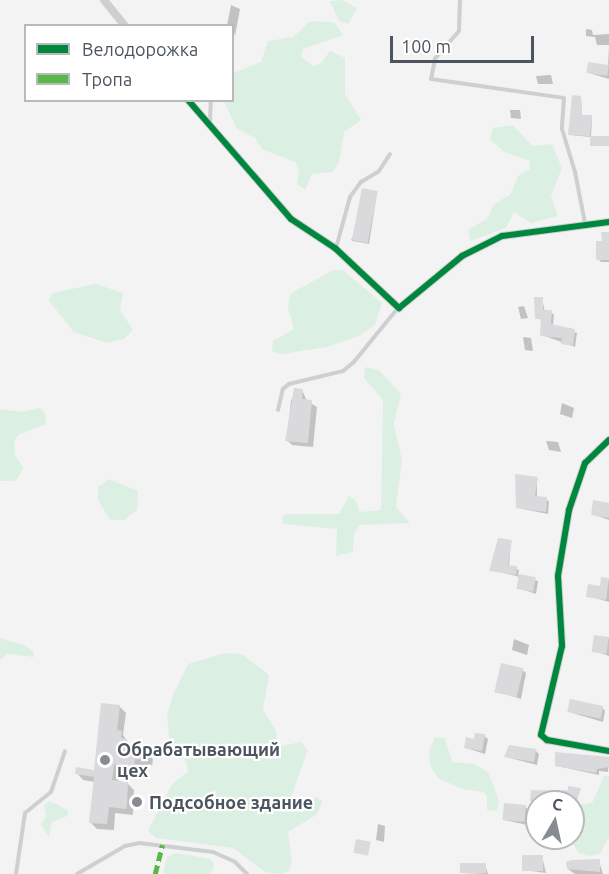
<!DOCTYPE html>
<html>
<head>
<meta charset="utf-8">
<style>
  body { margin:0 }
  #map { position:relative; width:609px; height:874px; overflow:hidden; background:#f4f3f3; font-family:Ubuntu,sans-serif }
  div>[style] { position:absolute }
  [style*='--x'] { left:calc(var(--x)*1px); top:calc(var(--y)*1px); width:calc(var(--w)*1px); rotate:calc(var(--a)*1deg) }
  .green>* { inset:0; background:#dcefe3 }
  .shadow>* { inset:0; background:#0003 }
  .building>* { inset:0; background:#dadadc; transform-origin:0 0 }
  .lane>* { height:4px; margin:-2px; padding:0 2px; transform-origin:2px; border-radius:2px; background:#cdcfd1 }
  .street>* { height:8px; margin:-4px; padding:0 4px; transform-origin:4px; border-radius:4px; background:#cdcfd1 }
  .quiet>* { height:4.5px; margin-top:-2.25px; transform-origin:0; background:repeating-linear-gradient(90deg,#58b947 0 9px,transparent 0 13.5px) }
  .cycleway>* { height:6px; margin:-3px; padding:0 3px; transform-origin:3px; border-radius:3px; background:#00873e }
  .dots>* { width:16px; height:16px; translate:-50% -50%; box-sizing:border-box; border:3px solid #fff; border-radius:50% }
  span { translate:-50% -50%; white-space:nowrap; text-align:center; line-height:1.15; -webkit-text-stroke:4.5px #fff; paint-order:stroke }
  .poi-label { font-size:18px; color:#4c555e; font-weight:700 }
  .left { translate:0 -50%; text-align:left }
  .legend { position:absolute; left:24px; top:24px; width:210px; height:78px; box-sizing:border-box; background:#fff; border:2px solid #b7bbbf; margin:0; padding:8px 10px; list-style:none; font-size:18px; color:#4c555e }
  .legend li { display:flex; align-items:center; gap:12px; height:30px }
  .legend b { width:30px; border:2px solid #b7bbbf }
  .north { position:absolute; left:525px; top:790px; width:60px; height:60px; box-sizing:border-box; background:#fff; border:2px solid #b7bbbf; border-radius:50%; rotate:9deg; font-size:16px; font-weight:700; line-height:24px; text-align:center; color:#4c555e }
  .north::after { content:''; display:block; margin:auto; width:21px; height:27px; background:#878c92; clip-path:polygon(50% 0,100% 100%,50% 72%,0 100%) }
  .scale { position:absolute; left:390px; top:36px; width:144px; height:27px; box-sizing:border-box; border:3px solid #4c555e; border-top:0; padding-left:8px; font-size:18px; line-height:21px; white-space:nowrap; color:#4c555e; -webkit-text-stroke:4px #fff; paint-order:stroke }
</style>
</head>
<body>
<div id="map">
  <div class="green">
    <div style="clip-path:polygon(342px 0,357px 8px,348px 24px,339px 21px,330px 1px)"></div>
    <div style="clip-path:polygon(318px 21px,335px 23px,343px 35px,303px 49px,301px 56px,313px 66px,320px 64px,330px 51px,345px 58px,345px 94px,361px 120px,344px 132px,339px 163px,332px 172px,312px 174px,305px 190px,297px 184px,299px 169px,295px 162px,262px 149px,255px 138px,237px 129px,224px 101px,232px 100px,233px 73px,261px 62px,268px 41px,293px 37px,309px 22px)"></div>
    <div style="clip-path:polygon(513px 125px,532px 146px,552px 144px,562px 168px,551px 196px,558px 216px,531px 223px,514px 212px,506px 228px,470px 241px,468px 230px,487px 219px,494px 204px,510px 195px,518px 176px,530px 169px,530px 161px,504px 152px,490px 139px,493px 128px)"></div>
    <div style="clip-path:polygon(333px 270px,343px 270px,382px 303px,375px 325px,359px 336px,327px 347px,282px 354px,272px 352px,273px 341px,294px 329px,288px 309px,290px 294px)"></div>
    <div style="clip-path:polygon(96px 284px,123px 293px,120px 310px,133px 330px,124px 339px,107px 343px,74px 332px,49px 301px,52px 293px)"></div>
    <div style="clip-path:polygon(365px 367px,379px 370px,401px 394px,394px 424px,402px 460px,396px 507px,410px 523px,360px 525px,354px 534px,353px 552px,336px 556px,337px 529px,283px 524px,282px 520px,285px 514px,339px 514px,349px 496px,355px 499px,360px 512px,381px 510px,383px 400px,364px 378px)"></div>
    <div style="clip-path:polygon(40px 408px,45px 413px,46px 424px,18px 435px,14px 442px,15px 455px,23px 467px,20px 475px,15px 481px,0 481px,0 409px,22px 412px)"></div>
    <div style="clip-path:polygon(109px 479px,138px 491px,137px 510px,124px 520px,110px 520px,98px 500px,98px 487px)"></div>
    <div style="clip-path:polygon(0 638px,24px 645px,33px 651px,34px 657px,7px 654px,0 660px)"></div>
    <div style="clip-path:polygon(225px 653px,242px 654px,269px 675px,263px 710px,276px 731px,277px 744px,281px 746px,301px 742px,308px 750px,289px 802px,299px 807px,316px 797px,323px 801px,316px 815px,288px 832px,292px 863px,289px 871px,281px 874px,265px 872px,233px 848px,156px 838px,148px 831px,172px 784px,188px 772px,186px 761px,174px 749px,169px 737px,167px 714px,173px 695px,188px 664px)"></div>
    <div style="clip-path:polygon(435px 737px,445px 738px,452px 762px,474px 764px,488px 772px,499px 800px,497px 811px,487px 810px,487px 796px,483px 792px,462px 789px,438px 778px,430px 765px,429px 750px)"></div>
    <div style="clip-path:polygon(604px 776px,609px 776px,609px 837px,600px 854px,589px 856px,579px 853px,568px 838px,573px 838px,573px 806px,592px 803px)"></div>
    <div style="clip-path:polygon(50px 801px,68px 810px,67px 816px,52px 822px,49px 837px,41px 824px,46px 816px,44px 805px)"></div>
    <div style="clip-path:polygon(176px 853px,210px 859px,214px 864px,213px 870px,208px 874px,163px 874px,167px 857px)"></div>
  </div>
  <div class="shadow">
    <div style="clip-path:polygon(231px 5px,240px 9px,235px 36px,232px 26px,227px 26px)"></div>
    <div style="clip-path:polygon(586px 29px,592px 30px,593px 35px,609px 34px,609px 79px,589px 73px,608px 66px,609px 45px,597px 45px,595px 37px,586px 36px)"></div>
    <div style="clip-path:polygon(536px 76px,551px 75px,553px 84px,538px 84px)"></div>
    <div style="clip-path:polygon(581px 98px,582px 116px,592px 118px,591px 137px,570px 135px)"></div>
    <div style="clip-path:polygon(510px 110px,520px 110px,521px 119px,511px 118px)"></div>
    <div style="clip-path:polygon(377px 193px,369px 244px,353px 241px,351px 240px)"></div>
    <div style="clip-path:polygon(609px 233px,609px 262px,601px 262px,598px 259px)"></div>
    <div style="clip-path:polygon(542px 299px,545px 312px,554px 314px,553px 326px,577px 333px,575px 347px,542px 335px,542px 320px,536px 318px)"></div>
    <div style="clip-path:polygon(524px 306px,528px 318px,521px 319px,518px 307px)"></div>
    <div style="clip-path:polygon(523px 337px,531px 338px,533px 351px,525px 350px)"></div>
    <div style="clip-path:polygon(302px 390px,307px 401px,317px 407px,313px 447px,292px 445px,287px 440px,291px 400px)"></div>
    <div style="clip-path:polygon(562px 403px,574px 408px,572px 418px,560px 414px)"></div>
    <div style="clip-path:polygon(546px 441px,558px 442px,561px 452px,549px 450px)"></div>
    <div style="clip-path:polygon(537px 478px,537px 498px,549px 501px,548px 514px,518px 508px)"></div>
    <div style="clip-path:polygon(609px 504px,609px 520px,592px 514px)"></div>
    <div style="clip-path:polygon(511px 541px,509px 566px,519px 570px,518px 575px,538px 581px,536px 594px,518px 588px,520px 577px,491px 570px)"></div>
    <div style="clip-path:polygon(609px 580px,609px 602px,588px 596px,609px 579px)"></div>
    <div style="clip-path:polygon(596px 637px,609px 638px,609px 656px,594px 651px)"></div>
    <div style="clip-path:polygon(514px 639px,529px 645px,527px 655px,512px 650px)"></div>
    <div style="clip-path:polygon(522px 670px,526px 673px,521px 699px,497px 691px)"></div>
    <div style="clip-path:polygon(119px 706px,126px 713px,123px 735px,128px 742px,132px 750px,146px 752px,153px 759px,152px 766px,142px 765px,140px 774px,120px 770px,118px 782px,127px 783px,134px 790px,133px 815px,115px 813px,114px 830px,97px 829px,90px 822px,95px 782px,83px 780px,77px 773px,96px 771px)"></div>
    <div style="clip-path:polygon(602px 707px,605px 711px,603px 722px,569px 712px)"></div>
    <div style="clip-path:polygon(484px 736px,488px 739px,485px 754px,466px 748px)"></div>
    <div style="clip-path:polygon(535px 750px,539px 754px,537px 765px,506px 757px)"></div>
    <div style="clip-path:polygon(609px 759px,608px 772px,599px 771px,599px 775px,557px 766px)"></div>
    <div style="clip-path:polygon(580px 790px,574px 804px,531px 801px,532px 792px)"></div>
    <div style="clip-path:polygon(525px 807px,529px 810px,527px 825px,504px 820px)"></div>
    <div style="clip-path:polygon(378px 824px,385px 826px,384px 842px,376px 840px)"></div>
    <div style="clip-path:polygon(542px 856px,546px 873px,524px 870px)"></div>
    <div style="clip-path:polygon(599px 861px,603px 874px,575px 874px,568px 869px)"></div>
    <div style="clip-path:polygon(485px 865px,488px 874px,462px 873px)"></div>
  </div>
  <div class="building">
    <div style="left:588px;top:62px;width:21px;height:11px;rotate:8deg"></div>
    <div style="clip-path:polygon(572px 95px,581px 96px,582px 115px,592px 115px,590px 136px,568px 135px)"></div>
    <div style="left:590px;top:136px;width:19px;height:10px"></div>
    <div style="left:362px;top:188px;width:16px;height:53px;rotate:11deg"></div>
    <div style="clip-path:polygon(601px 232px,609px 232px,609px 260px,596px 260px,596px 241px,602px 241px)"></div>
    <div style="clip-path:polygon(534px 297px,543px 297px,543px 310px,552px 310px,551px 324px,575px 329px,573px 346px,561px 344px,562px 338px,540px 336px,541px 319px,535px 319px)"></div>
    <div style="clip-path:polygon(294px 388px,303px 389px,302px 399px,312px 400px,308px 443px,285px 441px)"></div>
    <div style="clip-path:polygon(515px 474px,538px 477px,535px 496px,547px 497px,546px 512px,516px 508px)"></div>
    <div style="clip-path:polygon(593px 500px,609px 503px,609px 518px,591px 515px)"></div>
    <div style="clip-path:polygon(498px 538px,512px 540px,508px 565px,517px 566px,516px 575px,489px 571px)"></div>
    <div style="left:519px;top:574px;width:17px;height:15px;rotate:10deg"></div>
    <div style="clip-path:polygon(601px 577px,609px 578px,606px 600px,586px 597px,588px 584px,600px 586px)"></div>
    <div style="left:594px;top:635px;width:15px;height:17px;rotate:8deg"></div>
    <div style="left:501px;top:663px;width:23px;height:30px;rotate:13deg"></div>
    <div style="left:570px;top:699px;width:34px;height:13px;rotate:12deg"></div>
    <div style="clip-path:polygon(101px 703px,120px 705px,117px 730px,122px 731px,121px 738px,126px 739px,125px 748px,147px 751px,146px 760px,135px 759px,134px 768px,114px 764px,112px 780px,128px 782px,127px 805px,126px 809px,109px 807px,107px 824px,89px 823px,94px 777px,75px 774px,76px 767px,94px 770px)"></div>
    <div style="clip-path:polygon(475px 733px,485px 734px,482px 751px,464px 748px,466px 737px,474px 739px)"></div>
    <div style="clip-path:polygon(509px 745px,536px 749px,534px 762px,504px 757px)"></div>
    <div style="clip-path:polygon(555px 752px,609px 757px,609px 767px,597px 769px,596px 773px,555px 766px)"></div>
    <div style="clip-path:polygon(568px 786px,581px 788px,577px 801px,530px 801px,531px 790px,568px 791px)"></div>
    <div style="left:504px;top:803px;width:22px;height:17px;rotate:5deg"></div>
    <div style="left:356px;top:839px;width:15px;height:14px;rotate:11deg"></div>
    <div style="left:522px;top:855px;width:21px;height:16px"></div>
    <div style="clip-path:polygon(600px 859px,600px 872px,567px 869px,566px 862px,572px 860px)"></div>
    <div style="left:486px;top:863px;width:10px;height:26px;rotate:90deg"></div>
  </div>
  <div class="lane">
    <div style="--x:460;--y:0;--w:31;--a:92"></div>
    <div style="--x:459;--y:31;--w:37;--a:131"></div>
    <div style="--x:435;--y:59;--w:20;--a:101"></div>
    <div style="--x:431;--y:79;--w:134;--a:8.1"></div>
    <div style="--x:564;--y:98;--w:31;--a:94"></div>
    <div style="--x:562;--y:129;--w:45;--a:73.2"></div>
    <div style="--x:575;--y:172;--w:52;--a:78.9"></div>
    <div style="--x:210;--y:123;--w:23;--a:-88"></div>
    <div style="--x:336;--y:248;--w:53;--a:-74.6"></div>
    <div style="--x:350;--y:197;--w:19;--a:-54"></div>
    <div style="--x:361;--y:182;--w:21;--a:-31"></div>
    <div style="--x:379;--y:171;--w:20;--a:-57"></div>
    <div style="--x:278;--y:410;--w:22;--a:-77"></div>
    <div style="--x:283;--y:389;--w:8;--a:-40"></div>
    <div style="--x:289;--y:384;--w:56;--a:-13.5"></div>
    <div style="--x:343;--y:371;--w:13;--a:-39"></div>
    <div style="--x:353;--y:363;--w:71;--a:-50.7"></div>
    <div style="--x:16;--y:874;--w:62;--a:-81.6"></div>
    <div style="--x:25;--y:813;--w:33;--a:-39"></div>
    <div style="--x:51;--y:792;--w:43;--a:-71.1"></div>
    <div style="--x:77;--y:874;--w:56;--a:-30.3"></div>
    <div style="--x:125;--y:846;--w:14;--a:-12"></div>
    <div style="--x:139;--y:843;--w:75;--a:6.9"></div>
    <div style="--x:213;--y:852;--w:24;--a:24"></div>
    <div style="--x:235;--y:862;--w:17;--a:45"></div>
  </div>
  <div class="street">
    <div style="--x:104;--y:0;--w:33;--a:51"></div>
    <div style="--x:188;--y:100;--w:157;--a:49.1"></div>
    <div style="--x:291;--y:219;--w:53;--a:33.4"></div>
    <div style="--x:335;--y:248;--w:88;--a:43.2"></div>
    <div style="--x:399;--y:308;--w:82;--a:-39.5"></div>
    <div style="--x:462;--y:256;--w:45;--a:-26.6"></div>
    <div style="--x:502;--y:236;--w:108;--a:-7.5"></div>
    <div style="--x:609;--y:440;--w:33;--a:136"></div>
    <div style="--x:585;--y:463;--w:50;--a:108.8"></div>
    <div style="--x:569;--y:510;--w:67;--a:99.5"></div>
    <div style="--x:558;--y:576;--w:70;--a:86.7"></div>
    <div style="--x:562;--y:646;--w:91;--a:103.3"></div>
    <div style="--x:541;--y:735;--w:8;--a:40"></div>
    <div style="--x:547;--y:740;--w:63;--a:10.1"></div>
  </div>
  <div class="quiet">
    <div style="--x:155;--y:874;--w:30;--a:-76"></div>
  </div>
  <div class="cycleway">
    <div style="--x:188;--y:100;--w:157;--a:49.1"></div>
    <div style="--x:291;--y:219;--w:53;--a:33.4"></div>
    <div style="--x:335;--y:248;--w:88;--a:43.2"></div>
    <div style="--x:399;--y:308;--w:82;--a:-39.5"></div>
    <div style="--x:462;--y:256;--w:45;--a:-26.6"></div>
    <div style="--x:502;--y:236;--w:108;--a:-7.5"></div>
    <div style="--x:609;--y:440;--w:33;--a:136"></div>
    <div style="--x:585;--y:463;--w:50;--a:108.8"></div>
    <div style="--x:569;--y:510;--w:67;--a:99.5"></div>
    <div style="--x:558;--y:576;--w:70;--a:86.7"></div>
    <div style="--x:562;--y:646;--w:91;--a:103.3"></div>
    <div style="--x:541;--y:735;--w:8;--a:40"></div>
    <div style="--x:547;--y:740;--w:63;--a:10.1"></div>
  </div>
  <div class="dots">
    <div style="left:105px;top:760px;background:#878c92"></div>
    <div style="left:137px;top:802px;background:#878c92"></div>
  </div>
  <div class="poi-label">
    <span class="left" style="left:117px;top:760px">Обрабатывающий<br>цех</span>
    <span class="left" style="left:149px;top:802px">Подсобное здание</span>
  </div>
  <ul class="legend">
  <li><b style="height:8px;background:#00873e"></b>Велодорожка</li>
  <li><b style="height:8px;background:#58b947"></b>Тропа</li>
  </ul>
  <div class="north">С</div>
  <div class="scale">100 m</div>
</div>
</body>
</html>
